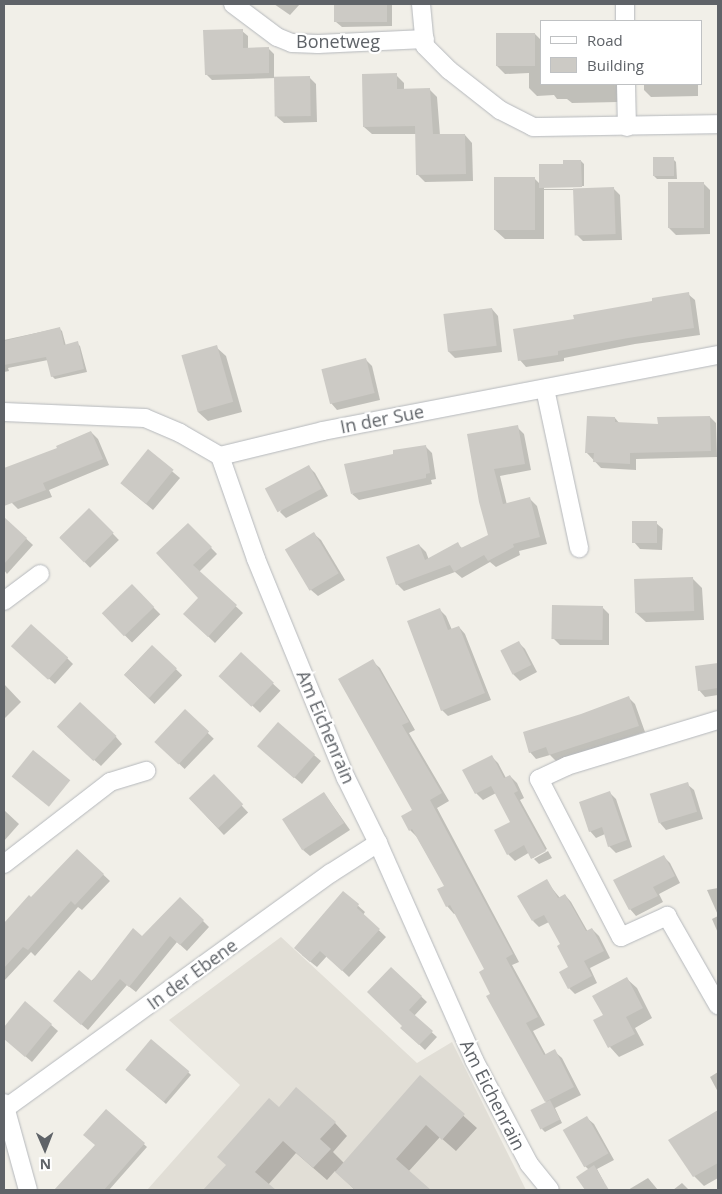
<!DOCTYPE html>
<html>
<head>
<meta charset="utf-8">
<style>
  body { margin:0 }
  #map { position:relative; width:722px; height:1194px; overflow:hidden; background:#f1efe8; font-family:"Open Sans",sans-serif }
  div>[style] { position:absolute }
  [style*='--x'] { left:calc(var(--x)*1px); top:calc(var(--y)*1px); width:calc(var(--w)*1px); rotate:calc(var(--a)*1deg) }
  .education>* { inset:0; background:#e1ded6 }
  .shadow>* { inset:0; background:#0003; transform-origin:0 0 }
  .building>* { inset:0; background:#cccac5; transform-origin:0 0 }
  .roads { filter:drop-shadow(0 0 1px #b5b8bc) drop-shadow(0 0 1px #b5b8bc) }
  .street>* { height:18px; margin:-9px; padding:0 9px; transform-origin:9px; border-radius:9px; background:#fff }
  span { translate:-50% -50%; white-space:nowrap; text-align:center; line-height:1.15; -webkit-text-stroke:4.5px #fff; paint-order:stroke }
  .street-label { font-size:18px; color:#5f6368 }
  .frame { position:absolute; inset:0; border:5px solid #5f6368; pointer-events:none }
  .legend { position:absolute; left:540px; top:20px; width:162px; height:65px; box-sizing:border-box; background:#fff; border:1px solid #bfc1c3; margin:0; padding:6px 9px; list-style:none; font-size:15px; color:#5f6368 }
  .legend li { display:flex; align-items:center; gap:10px; height:25px }
  .legend b { width:25px; border:1px solid #bfc1c3 }
  .north { position:absolute; left:20px; top:1124px; width:50px; height:50px; -webkit-text-stroke:4px #fff; paint-order:stroke; rotate:179deg; font-size:14px; font-weight:700; line-height:20px; text-align:center; color:#5f6368 }
  .north::after { content:''; display:block; margin:auto; width:18px; height:22px; background:#5f6368; clip-path:polygon(50% 0,100% 100%,50% 72%,0 100%) }
</style>
</head>
<body>
<div id="map">
  <div class="education">
    <div style="clip-path:polygon(281px 937px,417px 1063px,452px 1042px,526px 1190px,147px 1190px,240px 1085px,169px 1020px)"></div>
  </div>
  <div class="shadow">
    <div style="clip-path:polygon(274px 4px,300px 4px,290px 15px)"></div>
    <div style="clip-path:polygon(336px 4px,392px 4px,392px 26px,342px 27px,336px 22px)"></div>
    <div style="clip-path:polygon(242px 31px,248px 36px,248px 49px,268px 48px,274px 54px,274px 78px,309px 77px,316px 84px,317px 122px,284px 123px,277px 117px,276px 78px,212px 80px,206px 74px)"></div>
    <div style="clip-path:polygon(535px 34px,541px 40px,541px 84px,618px 84px,618px 102px,572px 103px,567px 99px,557px 99px,554px 95px,537px 96px,529px 88px,529px 73px,505px 74px,497px 66px)"></div>
    <div style="clip-path:polygon(396px 75px,404px 83px,404px 90px,429px 89px,437px 97px,440px 135px,465px 135px,472px 143px,473px 181px,425px 182px,417px 174px,417px 134px,372px 134px,364px 127px)"></div>
    <div style="clip-path:polygon(644px 84px,698px 84px,698px 96px,651px 97px,644px 90px)"></div>
    <div style="clip-path:polygon(673px 159px,676px 162px,677px 179px,657px 179px,654px 176px)"></div>
    <div style="clip-path:polygon(581px 161px,584px 164px,584px 186px,544px 186px,544px 189px,614px 189px,620px 195px,622px 240px,583px 241px,576px 234px,575px 190px,544px 190px,544px 239px,505px 239px,495px 230px,534px 178px,540px 184px,564px 165px)"></div>
    <div style="clip-path:polygon(703px 183px,710px 190px,710px 234px,676px 235px,669px 228px)"></div>
    <div style="clip-path:polygon(688px 294px,695px 300px,700px 335px,635px 344px,564px 358px,564px 361px,526px 367px,520px 360px,575px 320px)"></div>
    <div style="clip-path:polygon(492px 309px,498px 316px,502px 352px,455px 358px,448px 351px)"></div>
    <div style="clip-path:polygon(59px 328px,62px 331px,66px 346px,77px 343px,80px 346px,87px 372px,55px 379px,52px 376px,48px 360px,8px 368px,9px 371px,4px 372px,4px 340px)"></div>
    <div style="clip-path:polygon(216px 347px,226px 356px,242px 412px,208px 421px,198px 412px)"></div>
    <div style="clip-path:polygon(366px 360px,372px 366px,380px 400px,337px 410px,331px 403px)"></div>
    <div style="clip-path:polygon(710px 417px,716px 423px,717px 457px,636px 459px,636px 470px,601px 468px,586px 452px,615px 418px,620px 424px,659px 426px)"></div>
    <div style="clip-path:polygon(517px 427px,524px 434px,531px 470px,500px 476px,507px 505px,530px 499px,537px 506px,547px 544px,519px 551px,520px 555px,496px 567px,490px 562px,462px 578px,455px 572px,404px 591px,397px 584px,419px 545px,426px 552px,429px 560px,457px 544px,462px 548px,489px 536px,468px 435px)"></div>
    <div style="clip-path:polygon(91px 432px,98px 439px,109px 465px,49px 490px,52px 497px,18px 509px,12px 503px,4px 482px,4px 469px,58px 449px)"></div>
    <div style="clip-path:polygon(426px 447px,432px 453px,436px 479px,431px 480px,432px 484px,359px 500px,352px 494px)"></div>
    <div style="clip-path:polygon(148px 451px,180px 478px,153px 510px,128px 489px)"></div>
    <div style="clip-path:polygon(309px 467px,315px 473px,328px 496px,286px 518px,280px 512px)"></div>
    <div style="left:89px;top:509px;width:43px;height:40px;rotate:46deg"></div>
    <div style="clip-path:polygon(4px 518px,33px 545px,7px 574px,4px 570px)"></div>
    <div style="clip-path:polygon(656px 523px,663px 529px,662px 550px,640px 549px,634px 542px)"></div>
    <div style="clip-path:polygon(188px 524px,217px 554px,199px 572px,243px 613px,215px 643px,191px 620px,199px 598px,158px 553px)"></div>
    <div style="clip-path:polygon(314px 534px,321px 540px,345px 580px,318px 596px,311px 590px)"></div>
    <div style="clip-path:polygon(692px 578px,702px 588px,704px 620px,646px 622px,636px 613px)"></div>
    <div style="left:132px;top:586px;width:40px;height:40px;rotate:45deg"></div>
    <div style="clip-path:polygon(603px 608px,609px 614px,609px 645px,560px 645px,553px 638px)"></div>
    <div style="clip-path:polygon(440px 610px,446px 616px,452px 630px,459px 627px,465px 634px,491px 700px,448px 716px,442px 710px)"></div>
    <div style="clip-path:polygon(519px 643px,525px 649px,537px 672px,520px 681px,513px 674px)"></div>
    <div style="left:152px;top:646px;width:42px;height:40px;rotate:44deg"></div>
    <div style="clip-path:polygon(20px 653px,67px 658px,73px 664px,55px 684px)"></div>
    <div style="left:241px;top:654px;width:54px;height:30px;rotate:43deg"></div>
    <div style="clip-path:polygon(372px 661px,380px 668px,415px 730px,409px 733px,449px 801px,437px 808px,519px 962px,512px 965px,545px 1025px,533px 1031px,546px 1055px,554px 1051px,562px 1058px,581px 1095px,555px 1108px,562px 1123px,545px 1132px,542px 1129px,547px 1103px,488px 996px,492px 994px,486px 969px,456px 913px,454px 914px,447px 906px,445px 886px,417px 837px,410px 830px,414px 811px)"></div>
    <div style="clip-path:polygon(717px 664px,718px 695px,705px 697px,699px 690px)"></div>
    <div style="clip-path:polygon(4px 684px,21px 702px,4px 719px)"></div>
    <div style="clip-path:polygon(629px 698px,635px 704px,645px 732px,556px 761px,550px 755px,536px 759px,530px 752px,582px 716px)"></div>
    <div style="left:185px;top:711px;width:40px;height:42px;rotate:44deg"></div>
    <div style="clip-path:polygon(278px 724px,321px 761px,302px 784px,266px 753px)"></div>
    <div style="clip-path:polygon(65px 734px,116px 737px,122px 744px,101px 766px)"></div>
    <div style="clip-path:polygon(491px 756px,498px 763px,506px 778px,510px 776px,517px 783px,524px 798px,520px 800px,547px 849px,533px 858px,530px 852px,515px 861px,508px 854px,511px 822px,496px 793px,483px 800px,476px 793px)"></div>
    <div style="left:214px;top:776px;width:50px;height:33px;rotate:47deg"></div>
    <div style="clip-path:polygon(687px 784px,694px 790px,703px 819px,666px 830px,660px 823px)"></div>
    <div style="clip-path:polygon(324px 793px,350px 830px,310px 856px,303px 850px)"></div>
    <div style="clip-path:polygon(610px 793px,616px 799px,632px 847px,616px 853px,609px 846px,605px 834px,596px 838px,590px 831px)"></div>
    <div style="clip-path:polygon(4px 810px,19px 824px,4px 841px)"></div>
    <div style="clip-path:polygon(77px 850px,110px 881px,82px 910px,78px 907px,35px 956px,31px 952px,4px 981px,4px 925px,29px 897px,32px 899px)"></div>
    <div style="clip-path:polygon(548px 851px,552px 858px,539px 864px,534px 859px)"></div>
    <div style="clip-path:polygon(663px 856px,670px 863px,680px 883px,659px 894px,663px 902px,636px 916px,630px 909px)"></div>
    <div style="clip-path:polygon(546px 881px,560px 898px,565px 895px,571px 902px,588px 932px,592px 929px,599px 936px,610px 958px,590px 968px,597px 983px,575px 994px,569px 988px,570px 968px,562px 945px,549px 922px,539px 927px,533px 921px)"></div>
    <div style="clip-path:polygon(718px 888px,718px 915px,707px 890px)"></div>
    <div style="clip-path:polygon(344px 893px,365px 912px,363px 915px,386px 937px,349px 977px,327px 956px,317px 967px,302px 955px)"></div>
    <div style="clip-path:polygon(180px 898px,209px 927px,187px 951px,177px 942px,136px 992px,127px 985px,88px 1030px,61px 1007px,142px 937px)"></div>
    <div style="clip-path:polygon(718px 916px,718px 933px,712px 919px)"></div>
    <div style="clip-path:polygon(391px 968px,427px 1002px,414px 1016px,437px 1037px,425px 1050px,407px 1033px,403px 1026px)"></div>
    <div style="clip-path:polygon(627px 979px,637px 988px,652px 1018px,635px 1028px,644px 1045px,619px 1057px,610px 1047px,595px 1021px,604px 1016px)"></div>
    <div style="clip-path:polygon(26px 1003px,58px 1031px,32px 1062px,4px 1038px,4px 1029px)"></div>
    <div style="clip-path:polygon(127px 1069px,188px 1072px,191px 1075px,166px 1104px)"></div>
    <div style="clip-path:polygon(718px 1072px,718px 1092px,710px 1077px)"></div>
    <div style="clip-path:polygon(420px 1077px,477px 1128px,456px 1151px,440px 1137px,408px 1172px,429px 1190px,355px 1190px,335px 1171px,327px 1180px,296px 1153px,268px 1185px,274px 1190px,205px 1190px,279px 1109px,335px 1123px,347px 1136px,333px 1152px,344px 1163px)"></div>
    <div style="clip-path:polygon(106px 1110px,147px 1147px,109px 1190px,66px 1190px,60px 1185px,96px 1145px)"></div>
    <div style="clip-path:polygon(718px 1112px,718px 1178px,704px 1186px,694px 1176px,670px 1140px)"></div>
    <div style="clip-path:polygon(587px 1118px,594px 1124px,614px 1160px,597px 1169px,604px 1182px,592px 1190px,586px 1189px,589px 1170px,585px 1166px)"></div>
    <div style="clip-path:polygon(648px 1178px,658px 1190px,628px 1190px)"></div>
    <div style="clip-path:polygon(682px 1183px,689px 1190px,673px 1190px)"></div>
  </div>
  <div class="building">
    <div style="left:334px;top:4px;width:53px;height:18px"></div>
    <div style="clip-path:polygon(243px 29px,243px 48px,269px 47px,269px 73px,205px 75px,203px 30px)"></div>
    <div style="left:496px;top:33px;width:39px;height:33px"></div>
    <div style="clip-path:polygon(397px 73px,397px 89px,430px 88px,433px 134px,465px 134px,466px 174px,416px 175px,415px 126px,363px 127px,362px 74px)"></div>
    <div style="left:310px;top:76px;width:40px;height:36px;rotate:89deg"></div>
    <div style="left:674px;top:157px;width:19px;height:21px;rotate:90deg"></div>
    <div style="clip-path:polygon(563px 160px,581px 160px,582px 187px,539px 188px,539px 164px,563px 164px)"></div>
    <div style="left:494px;top:177px;width:41px;height:53px"></div>
    <div style="left:704px;top:182px;width:46px;height:36px;rotate:90deg"></div>
    <div style="left:614px;top:187px;width:47px;height:41px;rotate:88deg"></div>
    <div style="clip-path:polygon(689px 292px,694px 328px,628px 338px,558px 351px,558px 355px,518px 361px,513px 329px,574px 319px,573px 315px,652px 301px,652px 298px)"></div>
    <div style="left:492px;top:308px;width:38px;height:49px;rotate:83deg"></div>
    <div style="clip-path:polygon(60px 327px,64px 345px,78px 341px,84px 369px,51px 377px,46px 357px,4px 365px,4px 341px)"></div>
    <div style="left:217px;top:345px;width:59px;height:37px;rotate:74deg"></div>
    <div style="left:366px;top:358px;width:36px;height:46px;rotate:76deg"></div>
    <div style="clip-path:polygon(587px 416px,615px 417px,615px 422px,658px 424px,657px 417px,710px 416px,711px 451px,630px 453px,630px 464px,593px 462px,594px 453px,585px 453px)"></div>
    <div style="clip-path:polygon(518px 425px,525px 464px,494px 469px,503px 504px,530px 497px,540px 537px,513px 544px,514px 547px,488px 561px,484px 555px,454px 572px,450px 565px,396px 585px,386px 557px,419px 544px,425px 560px,458px 542px,461px 548px,488px 535px,479px 502px,467px 434px)"></div>
    <div style="clip-path:polygon(91px 431px,103px 459px,43px 483px,46px 490px,4px 506px,4px 468px,57px 448px,56px 446px)"></div>
    <div style="clip-path:polygon(426px 445px,430px 473px,426px 474px,426px 478px,351px 494px,344px 464px,393px 454px,393px 450px)"></div>
    <div style="left:148px;top:449px;width:33px;height:44px;rotate:39deg"></div>
    <div style="left:309px;top:465px;width:27px;height:50px;rotate:62deg"></div>
    <div style="left:89px;top:508px;width:35px;height:42px;rotate:45deg"></div>
    <div style="clip-path:polygon(4px 517px,27px 538px,4px 564px)"></div>
    <div style="left:632px;top:521px;width:25px;height:22px"></div>
    <div style="clip-path:polygon(188px 523px,212px 547px,193px 565px,237px 605px,208px 637px,183px 614px,198px 598px,156px 553px)"></div>
    <div style="left:314px;top:532px;width:48px;height:34px;rotate:59deg"></div>
    <div style="left:693px;top:577px;width:34px;height:59px;rotate:88deg"></div>
    <div style="left:132px;top:584px;width:32px;height:42px;rotate:46deg"></div>
    <div style="left:552px;top:605px;width:51px;height:34px;rotate:1deg"></div>
    <div style="clip-path:polygon(440px 608px,448px 630px,459px 626px,485px 693px,441px 711px,407px 621px)"></div>
    <div style="left:31px;top:624px;width:50px;height:30px;rotate:42deg"></div>
    <div style="left:519px;top:641px;width:27px;height:21px;rotate:63deg"></div>
    <div style="left:152px;top:645px;width:34px;height:41px;rotate:43deg"></div>
    <div style="left:241px;top:652px;width:45px;height:33px;rotate:43deg"></div>
    <div style="clip-path:polygon(373px 659px,409px 722px,402px 725px,442px 793px,430px 800px,513px 954px,506px 958px,538px 1017px,526px 1023px,544px 1055px,555px 1049px,574px 1087px,545px 1102px,486px 996px,490px 994px,479px 972px,484px 969px,450px 905px,446px 907px,437px 889px,444px 886px,412px 829px,409px 831px,401px 816px,412px 810px,338px 679px)"></div>
    <div style="clip-path:polygon(718px 663px,718px 688px,698px 691px,695px 666px)"></div>
    <div style="clip-path:polygon(629px 696px,639px 726px,549px 755px,546px 747px,529px 753px,523px 732px,581px 714px)"></div>
    <div style="left:80px;top:702px;width:50px;height:34px;rotate:43deg"></div>
    <div style="left:185px;top:709px;width:33px;height:45px;rotate:43deg"></div>
    <div style="left:278px;top:722px;width:49px;height:32px;rotate:41deg"></div>
    <div style="left:33px;top:750px;width:48px;height:34px;rotate:39deg"></div>
    <div style="clip-path:polygon(492px 755px,504px 778px,510px 775px,518px 791px,514px 793px,546px 851px,531px 859px,524px 845px,507px 855px,494px 830px,510px 822px,491px 786px,475px 794px,462px 770px)"></div>
    <div style="left:214px;top:774px;width:42px;height:35px;rotate:46deg"></div>
    <div style="left:688px;top:782px;width:31px;height:40px;rotate:73deg"></div>
    <div style="clip-path:polygon(610px 791px,627px 840px,608px 847px,602px 827px,589px 832px,579px 802px)"></div>
    <div style="left:324px;top:792px;width:37px;height:50px;rotate:57deg"></div>
    <div style="clip-path:polygon(77px 849px,104px 874px,75px 905px,71px 901px,28px 950px,23px 947px,4px 968px,4px 923px,29px 895px,31px 897px)"></div>
    <div style="clip-path:polygon(664px 855px,675px 876px,653px 887px,658px 896px,629px 910px,613px 880px)"></div>
    <div style="clip-path:polygon(547px 879px,558px 898px,565px 894px,586px 931px,592px 928px,604px 951px,584px 961px,592px 976px,568px 989px,559px 972px,568px 967px,557px 946px,560px 944px,544px 915px,532px 921px,517px 896px)"></div>
    <div style="clip-path:polygon(343px 891px,359px 904px,357px 908px,380px 929px,342px 971px,320px 951px,310px 962px,294px 948px)"></div>
    <div style="clip-path:polygon(180px 897px,204px 920px,180px 945px,170px 936px,129px 987px,120px 979px,81px 1025px,53px 1001px,79px 970px,92px 981px,133px 928px,142px 936px)"></div>
    <div style="clip-path:polygon(391px 967px,422px 996px,409px 1010px,433px 1031px,419px 1045px,400px 1028px,402px 1026px,367px 992px)"></div>
    <div style="clip-path:polygon(627px 977px,643px 1008px,626px 1017px,635px 1034px,608px 1048px,593px 1020px,603px 1015px,592px 996px)"></div>
    <div style="clip-path:polygon(25px 1001px,52px 1024px,25px 1057px,4px 1039px,4px 1027px)"></div>
    <div style="left:151px;top:1039px;width:50px;height:40px;rotate:40deg"></div>
    <div style="clip-path:polygon(420px 1075px,465px 1114px,442px 1140px,426px 1125px,396px 1159px,431px 1190px,355px 1190px,335px 1172px)"></div>
    <div style="clip-path:polygon(296px 1087px,336px 1122px,320px 1139px,331px 1149px,313px 1168px,283px 1141px,255px 1172px,276px 1190px,203px 1190px,226px 1165px,217px 1157px,269px 1098px,279px 1107px)"></div>
    <div style="left:550px;top:1100px;width:22px;height:22px;rotate:63deg"></div>
    <div style="clip-path:polygon(106px 1109px,145px 1143px,104px 1190px,54px 1190px,95px 1145px,83px 1135px)"></div>
    <div style="clip-path:polygon(718px 1110px,718px 1163px,693px 1177px,668px 1140px)"></div>
    <div style="left:587px;top:1116px;width:43px;height:28px;rotate:60deg"></div>
    <div style="clip-path:polygon(594px 1165px,609px 1190px,585px 1190px,576px 1177px)"></div>
  </div>
  <div class="roads">
    <div class="street">
      <div style="--x:233;--y:4;--w:55;--a:36.9"></div>
      <div style="--x:277;--y:37;--w:16;--a:22"></div>
      <div style="--x:292;--y:43;--w:26;--a:2"></div>
      <div style="--x:318;--y:44;--w:107;--a:-2.7"></div>
      <div style="--x:421;--y:4;--w:42;--a:84.6"></div>
      <div style="--x:425;--y:46;--w:34;--a:45"></div>
      <div style="--x:449;--y:70;--w:65;--a:38.1"></div>
      <div style="--x:500;--y:110;--w:37;--a:27"></div>
      <div style="--x:533;--y:127;--w:185;--a:-0.9"></div>
      <div style="--x:625;--y:4;--w:17;--a:90"></div>
      <div style="--x:626;--y:84;--w:43;--a:88.7"></div>
      <div style="--x:545;--y:389;--w:163;--a:77.9"></div>
      <div style="--x:4;--y:412;--w:141;--a:2.4"></div>
      <div style="--x:145;--y:418;--w:38;--a:23"></div>
      <div style="--x:180;--y:433;--w:46;--a:29.9"></div>
      <div style="--x:220;--y:456;--w:109;--a:70.7"></div>
      <div style="--x:256;--y:559;--w:237;--a:67.7"></div>
      <div style="--x:346;--y:778;--w:72;--a:63.8"></div>
      <div style="--x:378;--y:843;--w:237;--a:66.1"></div>
      <div style="--x:474;--y:1060;--w:118;--a:62.1"></div>
      <div style="--x:529;--y:1164;--w:33;--a:51"></div>
      <div style="--x:220;--y:456;--w:106;--a:-13.6"></div>
      <div style="--x:323;--y:431;--w:402;--a:-10.9"></div>
      <div style="--x:4;--y:601;--w:45;--a:-36.9"></div>
      <div style="--x:718;--y:720;--w:158;--a:163.1"></div>
      <div style="--x:567;--y:766;--w:31;--a:155"></div>
      <div style="--x:539;--y:779;--w:178;--a:62.6"></div>
      <div style="--x:621;--y:937;--w:51;--a:-24.5"></div>
      <div style="--x:667;--y:916;--w:103;--a:60.2"></div>
      <div style="--x:4;--y:864;--w:134;--a:-37.7"></div>
      <div style="--x:110;--y:782;--w:38;--a:-17"></div>
      <div style="--x:4;--y:1103;--w:90;--a:74.6"></div>
      <div style="--x:6;--y:1108;--w:401;--a:-35.9"></div>
      <div style="--x:331;--y:873;--w:56;--a:-32.6"></div>
    </div>
  </div>
  <div class="street-label">
    <span style="left:338px;top:41px">Bonetweg</span>
    <span style="left:382px;top:419px;rotate:-11deg">In der Sue</span>
    <span style="left:326px;top:727px;rotate:67deg">Am Eichenrain</span>
    <span style="left:192px;top:974px;rotate:-36deg">In der Ebene</span>
    <span style="left:493px;top:1095px;rotate:63deg">Am Eichenrain</span>
  </div>
  <div class="frame"></div>
  <ul class="legend">
  <li><b style="height:6px;background:#fff"></b>Road</li>
  <li><b style="height:14px;background:#cccac5"></b>Building</li>
  </ul>
  <div class="north">N</div>
</div>
</body>
</html>
